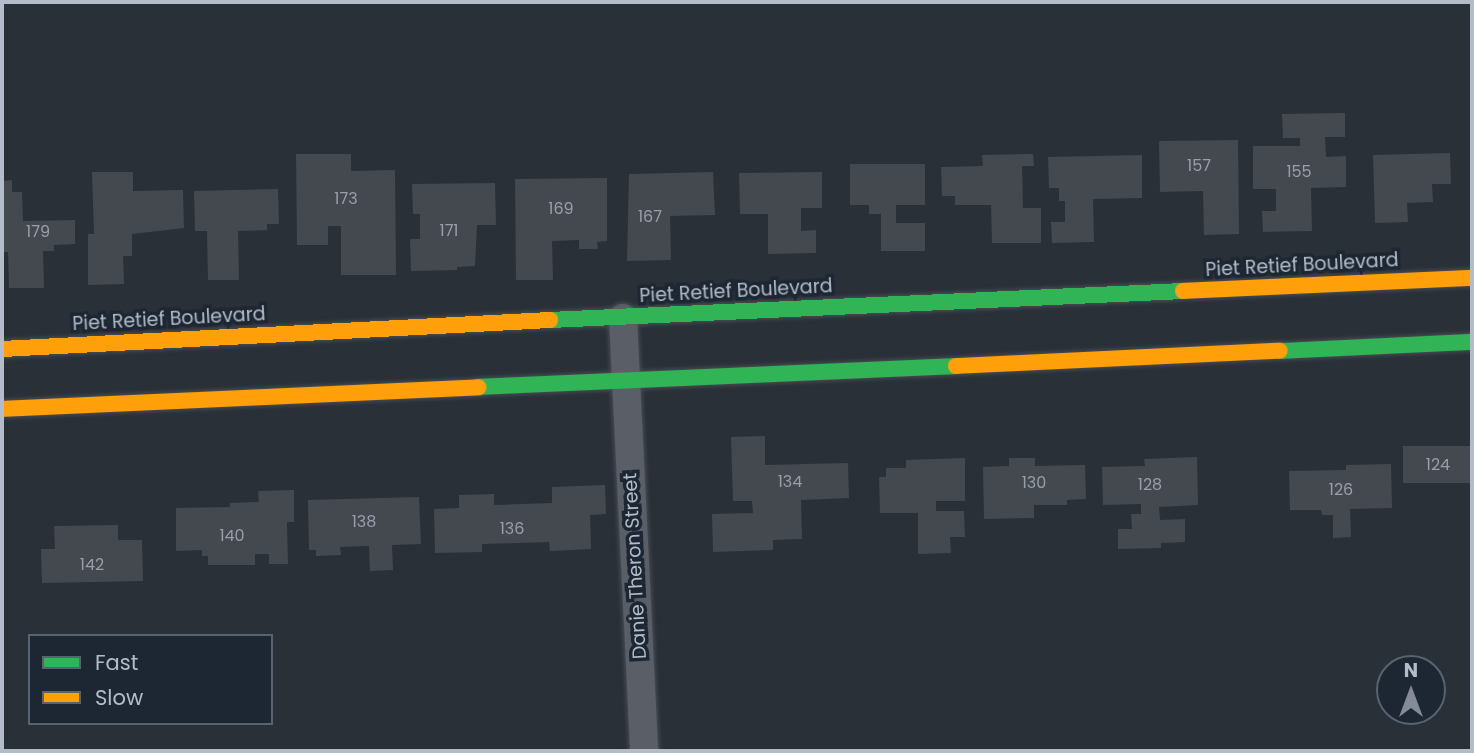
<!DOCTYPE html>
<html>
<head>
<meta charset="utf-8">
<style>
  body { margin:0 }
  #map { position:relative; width:1474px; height:753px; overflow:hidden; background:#2a3038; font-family:Poppins,sans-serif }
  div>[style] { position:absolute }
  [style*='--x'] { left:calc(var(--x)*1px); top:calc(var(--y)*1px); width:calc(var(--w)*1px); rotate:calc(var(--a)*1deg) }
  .building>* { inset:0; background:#444950; transform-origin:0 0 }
  .roads { filter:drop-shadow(0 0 2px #484c53) drop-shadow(0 0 2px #484c53) }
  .street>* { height:28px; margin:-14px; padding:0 14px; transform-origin:14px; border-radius:14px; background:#5a5e66 }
  .fast>* { height:16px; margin:-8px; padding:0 8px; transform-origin:8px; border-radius:8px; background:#30b455 }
  .slow>* { height:16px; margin:-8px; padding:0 8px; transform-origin:8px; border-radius:8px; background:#ff9f0a }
  span { translate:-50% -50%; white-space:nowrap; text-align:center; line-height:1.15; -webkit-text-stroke:7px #1d2633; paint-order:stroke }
  .number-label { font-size:16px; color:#989fab }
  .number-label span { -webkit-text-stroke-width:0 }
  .street-label { font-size:19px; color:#b4bcc9 }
  .frame { position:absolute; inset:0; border:4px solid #b4bcc9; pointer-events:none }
  .legend { position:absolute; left:28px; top:634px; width:245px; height:91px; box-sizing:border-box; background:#1d2633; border:2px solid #59626f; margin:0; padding:9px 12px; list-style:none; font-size:21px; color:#b4bcc9 }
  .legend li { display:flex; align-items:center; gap:14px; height:35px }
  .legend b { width:35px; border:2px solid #59626f }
  .north { position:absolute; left:1376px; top:655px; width:70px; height:70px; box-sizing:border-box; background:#1d2633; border:2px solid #59626f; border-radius:50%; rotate:0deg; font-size:19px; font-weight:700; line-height:28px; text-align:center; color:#b4bcc9 }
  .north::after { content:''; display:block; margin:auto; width:24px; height:32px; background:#848b96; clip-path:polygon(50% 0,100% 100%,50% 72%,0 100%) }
</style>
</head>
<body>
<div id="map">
  <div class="building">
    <div style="clip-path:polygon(1345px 113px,1345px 137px,1325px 137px,1326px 157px,1346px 156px,1346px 187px,1311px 188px,1312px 231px,1263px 232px,1262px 211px,1276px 211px,1276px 189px,1253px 189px,1253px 146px,1300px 146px,1300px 138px,1283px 138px,1282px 114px)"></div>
    <div style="clip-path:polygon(1238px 140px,1239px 234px,1204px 235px,1203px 191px,1160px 192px,1159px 141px)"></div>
    <div style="clip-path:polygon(1450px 153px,1451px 184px,1432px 184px,1433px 202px,1407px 203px,1408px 222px,1375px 223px,1373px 155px)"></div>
    <div style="clip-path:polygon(296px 154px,351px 154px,351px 171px,395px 170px,396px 275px,341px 275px,341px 226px,328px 226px,328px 245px,297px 245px)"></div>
    <div style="clip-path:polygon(1033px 154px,1034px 166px,1022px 166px,1023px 208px,1041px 208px,1041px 243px,992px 243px,991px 205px,955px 205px,955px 196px,942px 196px,941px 167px,983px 166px,982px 155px)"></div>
    <div style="clip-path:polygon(1142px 155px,1142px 198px,1093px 199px,1094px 242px,1052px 243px,1051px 222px,1065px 222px,1065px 201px,1059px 201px,1059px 188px,1049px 188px,1048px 157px)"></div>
    <div style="clip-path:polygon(850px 164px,925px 164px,925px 205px,896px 205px,896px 223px,925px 223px,925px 251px,881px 251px,881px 214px,869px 214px,869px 205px,850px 205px)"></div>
    <div style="clip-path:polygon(92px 172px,133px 172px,133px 191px,183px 190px,184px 228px,132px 234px,132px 256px,123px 256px,124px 284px,88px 285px,88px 234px,94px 234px)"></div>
    <div style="clip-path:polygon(713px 172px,715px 215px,670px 216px,671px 260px,627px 261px,629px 174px)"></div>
    <div style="clip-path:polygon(822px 172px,822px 208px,801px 208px,801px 231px,816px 230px,816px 253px,768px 254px,768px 214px,740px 214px,739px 173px)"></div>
    <div style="clip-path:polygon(607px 178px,607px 241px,597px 242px,598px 249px,579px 249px,579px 240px,552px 241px,553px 280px,516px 280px,515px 179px)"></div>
    <div style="clip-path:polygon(12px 180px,12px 192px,22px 192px,23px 221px,75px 220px,75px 244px,54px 245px,54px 251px,43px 251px,44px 288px,9px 288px,8px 252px,2px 252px,2px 181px)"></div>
    <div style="clip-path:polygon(495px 183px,496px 225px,477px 225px,475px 266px,457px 267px,457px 270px,411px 271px,410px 239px,420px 239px,420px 214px,413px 214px,412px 184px)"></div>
    <div style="clip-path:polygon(278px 189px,279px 224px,267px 224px,267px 230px,238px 231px,239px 280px,208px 280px,207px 231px,195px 231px,194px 191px)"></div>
    <div style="clip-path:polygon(765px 436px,765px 465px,848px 463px,849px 498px,801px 500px,802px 539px,773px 540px,773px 550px,713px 552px,712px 514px,753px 513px,752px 501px,733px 501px,731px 437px)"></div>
    <div style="left:1472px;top:446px;width:37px;height:69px;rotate:90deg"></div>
    <div style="clip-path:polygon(1197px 457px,1198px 505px,1159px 507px,1160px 520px,1185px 519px,1185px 542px,1161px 543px,1161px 548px,1118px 549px,1118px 529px,1132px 529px,1131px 514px,1141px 514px,1141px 504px,1103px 505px,1102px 467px,1145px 466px,1144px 459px)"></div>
    <div style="clip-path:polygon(965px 458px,965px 501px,936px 501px,936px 511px,964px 511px,965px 537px,950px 537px,951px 553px,918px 554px,918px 513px,880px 513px,879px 477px,886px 477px,886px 468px,906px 468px,906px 460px)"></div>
    <div style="clip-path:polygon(1009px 458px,1035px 458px,1035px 466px,1085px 465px,1086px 499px,1067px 500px,1067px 505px,1034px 505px,1034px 518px,984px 519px,983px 467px,1009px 466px)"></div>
    <div style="clip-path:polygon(1391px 464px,1392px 508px,1350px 509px,1351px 537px,1333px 538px,1333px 515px,1322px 515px,1321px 510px,1290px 510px,1289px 471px,1346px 470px,1346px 465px)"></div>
    <div style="clip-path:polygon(605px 485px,606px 514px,590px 515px,591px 549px,550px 551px,549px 542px,482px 544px,482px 552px,435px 553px,434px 509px,459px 508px,459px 495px,494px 494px,494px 505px,552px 503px,552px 487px)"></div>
    <div style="clip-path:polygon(294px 490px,294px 522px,287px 522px,288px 564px,269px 564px,269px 554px,255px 554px,255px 565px,208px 565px,208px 556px,202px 556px,202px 550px,176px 551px,176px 508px,230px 507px,230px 503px,259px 502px,258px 491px)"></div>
    <div style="clip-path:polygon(419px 497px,421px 544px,392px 545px,393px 570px,370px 571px,369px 546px,340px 547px,341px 555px,316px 556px,316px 550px,309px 550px,308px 500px)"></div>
    <div style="clip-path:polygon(118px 525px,118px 540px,142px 540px,143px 581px,42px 583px,41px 549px,55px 549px,54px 526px)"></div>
  </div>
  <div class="roads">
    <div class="street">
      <div style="--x:623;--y:318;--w:434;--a:87.2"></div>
    </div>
    <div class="fast">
      <div style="--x:550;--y:320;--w:634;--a:-2.62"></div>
      <div style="--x:1280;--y:351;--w:192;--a:-2.7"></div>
      <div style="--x:478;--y:387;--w:478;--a:-2.5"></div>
    </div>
    <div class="slow">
      <div style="--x:1183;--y:291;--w:289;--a:-2.6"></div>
      <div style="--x:2;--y:349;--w:549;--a:-3.03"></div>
      <div style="--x:956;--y:366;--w:324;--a:-2.7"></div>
      <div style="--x:2;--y:409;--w:477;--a:-2.6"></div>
    </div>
  </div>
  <div class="number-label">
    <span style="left:1199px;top:166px">157</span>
    <span style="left:1299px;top:172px">155</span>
    <span style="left:346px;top:199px">173</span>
    <span style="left:561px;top:209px">169</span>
    <span style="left:650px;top:217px">167</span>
    <span style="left:449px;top:231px">171</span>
    <span style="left:38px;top:232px">179</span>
    <span style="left:1438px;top:465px">124</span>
    <span style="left:790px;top:482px">134</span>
    <span style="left:1034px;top:483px">130</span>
    <span style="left:1150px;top:485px">128</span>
    <span style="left:1341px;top:490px">126</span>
    <span style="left:364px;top:522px">138</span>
    <span style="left:512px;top:529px">136</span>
    <span style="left:232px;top:536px">140</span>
    <span style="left:92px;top:565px">142</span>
  </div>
  <div class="street-label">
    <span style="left:1302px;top:265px;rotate:-3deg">Piet Retief Boulevard</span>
    <span style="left:736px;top:291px;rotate:-3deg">Piet Retief Boulevard</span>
    <span style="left:169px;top:319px;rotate:-3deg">Piet Retief Boulevard</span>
    <span style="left:635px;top:566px;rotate:-93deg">Danie Theron Street</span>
  </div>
  <div class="frame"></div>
  <ul class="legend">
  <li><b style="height:9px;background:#30b455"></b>Fast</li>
  <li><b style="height:9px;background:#ff9f0a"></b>Slow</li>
  </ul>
  <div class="north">N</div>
</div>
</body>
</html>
